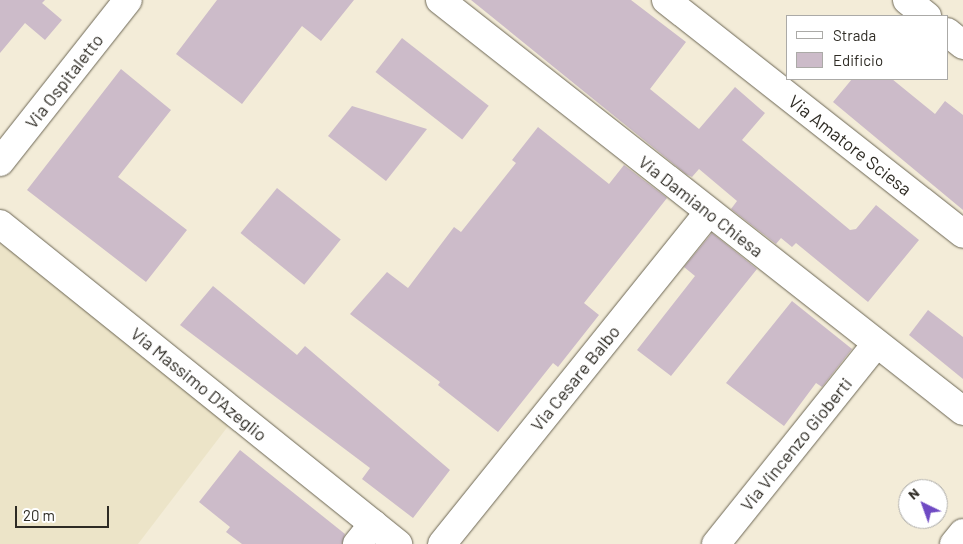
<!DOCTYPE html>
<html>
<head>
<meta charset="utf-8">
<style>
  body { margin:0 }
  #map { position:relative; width:963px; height:544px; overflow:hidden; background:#f3ecd8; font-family:Barlow,sans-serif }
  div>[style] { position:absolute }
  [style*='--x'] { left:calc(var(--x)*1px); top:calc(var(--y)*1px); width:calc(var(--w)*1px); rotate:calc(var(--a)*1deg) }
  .built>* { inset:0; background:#ece4c8 }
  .building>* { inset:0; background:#ccbbc9; transform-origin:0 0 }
  .roads { filter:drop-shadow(0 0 1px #6c6654) drop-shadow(0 0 1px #6c6654) }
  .minor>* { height:28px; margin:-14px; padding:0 14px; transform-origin:14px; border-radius:14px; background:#fff }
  span { translate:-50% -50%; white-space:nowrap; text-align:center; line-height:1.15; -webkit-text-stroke:4.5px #fff; paint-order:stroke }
  .street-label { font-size:18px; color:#2e2b24 }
  .legend { position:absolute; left:786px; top:15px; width:162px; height:65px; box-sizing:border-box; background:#fff; border:1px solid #abaaa7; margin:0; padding:6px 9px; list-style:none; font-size:15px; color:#2e2b24 }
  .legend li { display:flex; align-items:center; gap:10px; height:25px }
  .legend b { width:25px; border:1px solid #abaaa7 }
  .north { position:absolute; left:898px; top:479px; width:50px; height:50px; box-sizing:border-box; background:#fff; border:1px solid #abaaa7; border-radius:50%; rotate:318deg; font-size:14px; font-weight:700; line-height:20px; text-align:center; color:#2e2b24 }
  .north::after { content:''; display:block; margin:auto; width:18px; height:22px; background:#6f4ac3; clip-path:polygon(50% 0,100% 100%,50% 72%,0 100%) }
  .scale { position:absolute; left:15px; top:506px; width:94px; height:22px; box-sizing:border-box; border:2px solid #2e2b24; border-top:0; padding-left:6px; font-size:15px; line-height:18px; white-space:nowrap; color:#2e2b24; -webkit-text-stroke:4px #fff; paint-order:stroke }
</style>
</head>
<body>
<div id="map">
  <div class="built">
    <div style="clip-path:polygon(0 232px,232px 421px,138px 544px,0 544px)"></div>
  </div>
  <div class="building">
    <div style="clip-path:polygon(0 0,45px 0,42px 3px,62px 20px,45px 40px,25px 23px,0 53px)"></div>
    <div style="clip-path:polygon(217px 0,354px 0,321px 41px,302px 26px,242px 104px,176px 54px)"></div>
    <div style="clip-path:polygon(471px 0,631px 0,686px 42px,650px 89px,699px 129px,735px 87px,765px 113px,742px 140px,850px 230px,856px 229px,876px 205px,919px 240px,868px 302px,796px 243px,792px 247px,781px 238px,776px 244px,731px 209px,737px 201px,699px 169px,692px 177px,686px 174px)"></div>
    <div style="left:402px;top:38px;width:110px;height:43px;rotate:38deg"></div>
    <div style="clip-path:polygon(121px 69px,171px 110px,118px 177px,187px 230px,146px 282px,27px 190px)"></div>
    <div style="clip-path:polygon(852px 79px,892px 79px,935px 114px,945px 101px,963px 115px,963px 210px,833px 102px)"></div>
    <div style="clip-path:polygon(352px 106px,427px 129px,386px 181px,328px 136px)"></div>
    <div style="clip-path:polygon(538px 127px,609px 184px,624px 165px,667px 198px,584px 303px,599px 315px,558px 367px,553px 363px,498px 432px,438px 385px,440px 382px,350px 314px,387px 272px,408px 288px,454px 227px,461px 232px,516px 163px,512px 160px)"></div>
    <div style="left:277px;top:188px;width:82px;height:58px;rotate:39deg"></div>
    <div style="clip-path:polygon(712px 233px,757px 269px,671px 376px,637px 350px,695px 276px,684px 267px)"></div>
    <div style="clip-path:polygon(213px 286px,297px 355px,305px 346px,450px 470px,413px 518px,362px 479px,370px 468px,180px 325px)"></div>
    <div style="clip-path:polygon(792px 301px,852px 349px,822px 387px,816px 383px,784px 426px,726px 383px)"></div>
    <div style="clip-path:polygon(928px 310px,963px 337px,963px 379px,909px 335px)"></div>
    <div style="clip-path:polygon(240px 450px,345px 534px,342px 544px,242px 544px,226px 532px,230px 527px,199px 502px)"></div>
  </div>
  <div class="roads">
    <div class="minor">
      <div style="--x:440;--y:0;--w:665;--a:38.16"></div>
      <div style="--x:666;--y:0;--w:378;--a:38.2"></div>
      <div style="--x:907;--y:0;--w:26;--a:39"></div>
      <div style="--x:947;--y:32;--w:21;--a:39"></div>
      <div style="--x:0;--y:162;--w:206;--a:-51.7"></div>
      <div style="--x:0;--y:224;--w:511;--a:38.8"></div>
      <div style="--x:357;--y:544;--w:26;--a:-51"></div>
      <div style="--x:442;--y:544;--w:426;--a:-51.2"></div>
      <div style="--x:716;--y:544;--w:256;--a:-51.3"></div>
      <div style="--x:954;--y:544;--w:14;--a:-51"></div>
    </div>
  </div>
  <div class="street-label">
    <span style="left:64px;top:81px;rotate:-52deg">Via Ospitaletto</span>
    <span style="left:850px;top:145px;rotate:38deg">Via Amatore Sciesa</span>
    <span style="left:701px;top:206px;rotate:38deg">Via Damiano Chiesa</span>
    <span style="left:575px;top:378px;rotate:-51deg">Via Cesare Balbo</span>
    <span style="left:199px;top:384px;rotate:39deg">Via Massimo D'Azeglio</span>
    <span style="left:796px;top:444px;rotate:-51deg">Via Vincenzo Gioberti</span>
  </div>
  <ul class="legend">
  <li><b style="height:6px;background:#fff"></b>Strada</li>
  <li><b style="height:14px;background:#ccbbc9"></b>Edificio</li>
  </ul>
  <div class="north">N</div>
  <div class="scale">20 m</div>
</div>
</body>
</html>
